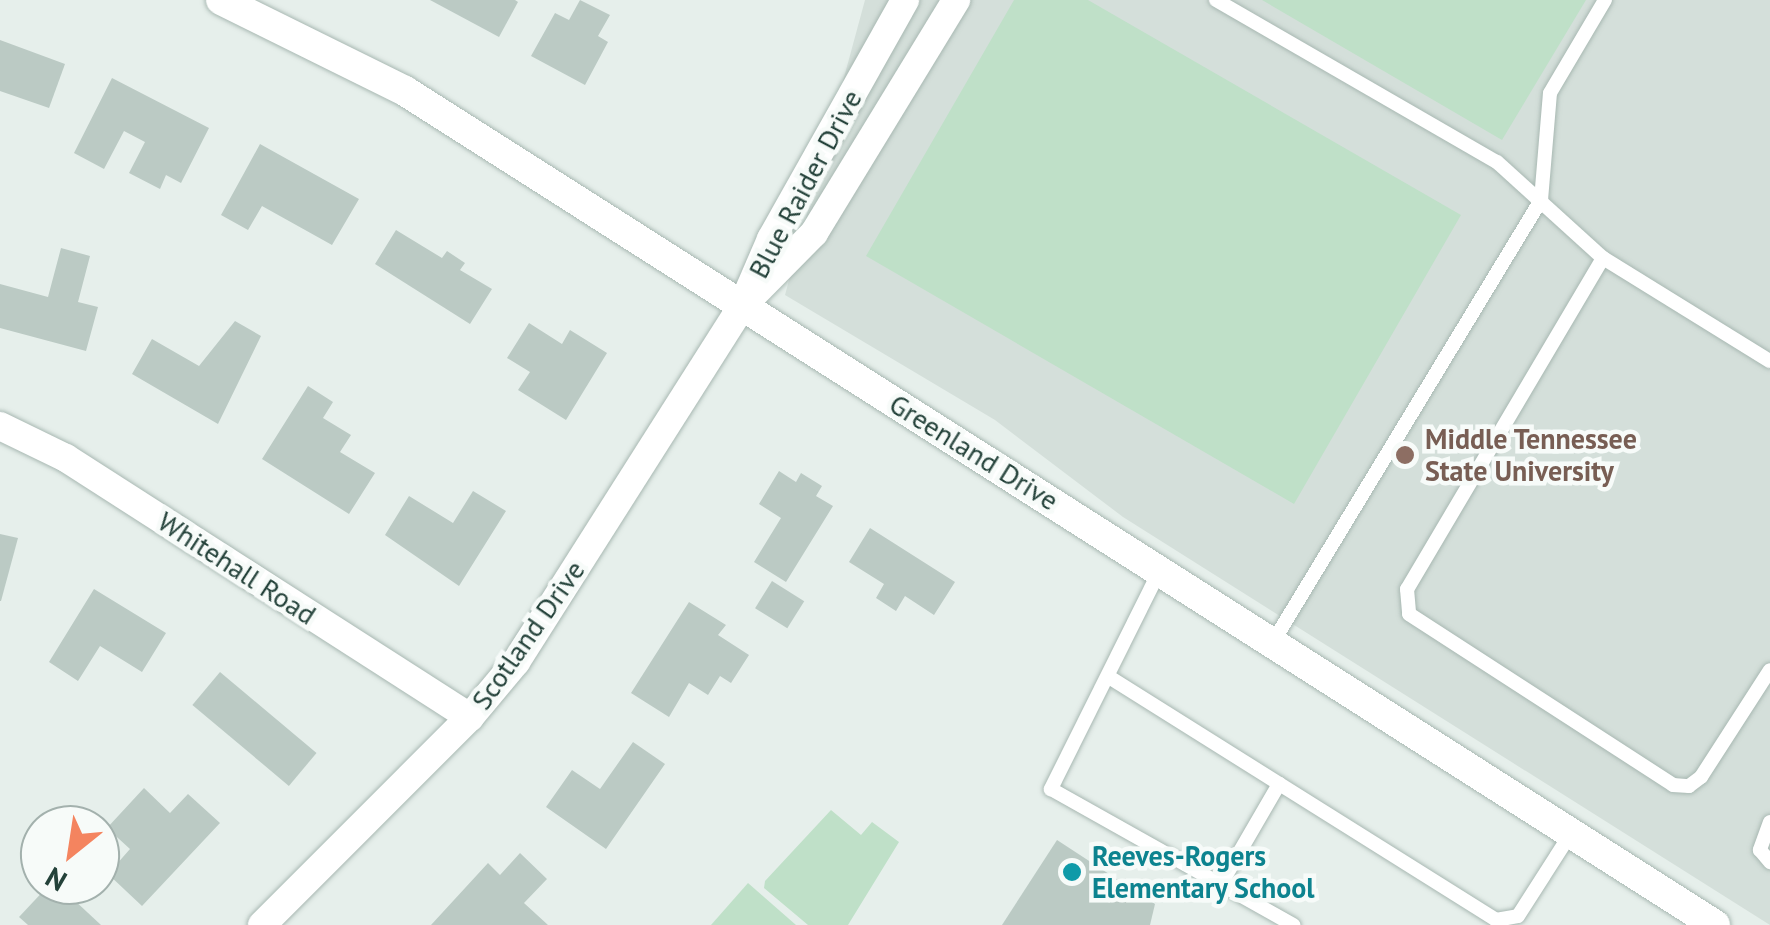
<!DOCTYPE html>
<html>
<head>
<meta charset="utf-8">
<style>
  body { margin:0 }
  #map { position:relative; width:1770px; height:925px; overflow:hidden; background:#e6efeb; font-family:"PT Sans",sans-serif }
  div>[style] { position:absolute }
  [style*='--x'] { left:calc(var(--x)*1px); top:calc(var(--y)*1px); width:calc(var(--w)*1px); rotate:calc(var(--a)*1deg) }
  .built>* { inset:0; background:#d4dfda }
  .green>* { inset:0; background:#bfe0c8 }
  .building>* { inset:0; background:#bbcac4; transform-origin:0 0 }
  .roads { filter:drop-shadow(0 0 2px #a8b8b2) drop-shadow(0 0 2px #a8b8b2) }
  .lane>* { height:14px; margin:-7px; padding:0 7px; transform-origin:7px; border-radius:7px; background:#fff }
  .street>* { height:28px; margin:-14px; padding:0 14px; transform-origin:14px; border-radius:14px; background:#fff }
  .secondary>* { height:30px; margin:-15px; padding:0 15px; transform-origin:15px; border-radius:15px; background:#fff }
  .dots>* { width:28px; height:28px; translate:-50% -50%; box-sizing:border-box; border:5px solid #f7fbf9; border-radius:50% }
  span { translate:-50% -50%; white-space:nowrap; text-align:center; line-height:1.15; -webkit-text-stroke:9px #f7fbf9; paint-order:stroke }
  .street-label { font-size:28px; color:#24423a }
  .education-label { font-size:28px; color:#785e54; font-weight:700 }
  .left { translate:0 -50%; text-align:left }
  .culture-label { font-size:28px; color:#0d838f; font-weight:700 }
  .north { position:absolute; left:20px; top:805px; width:100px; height:100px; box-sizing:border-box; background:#f7fbf9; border:2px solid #a3b1ad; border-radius:50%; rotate:210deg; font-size:28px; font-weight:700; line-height:40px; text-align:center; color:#24423a }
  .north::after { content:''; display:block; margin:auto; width:35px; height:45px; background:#f4845f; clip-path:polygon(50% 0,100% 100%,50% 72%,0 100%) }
</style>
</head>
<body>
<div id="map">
  <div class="built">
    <div style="clip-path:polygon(865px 0,1770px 0,1770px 925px,1123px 517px,995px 420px,785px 295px)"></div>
  </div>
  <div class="green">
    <div style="clip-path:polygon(1014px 0,1088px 0,1461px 215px,1294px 504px,866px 256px)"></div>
    <div style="clip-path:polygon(1262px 0,1586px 0,1502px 140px)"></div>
    <div style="clip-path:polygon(831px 810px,861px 835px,872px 822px,899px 842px,848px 925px,808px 925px,764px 888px,765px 881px)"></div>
    <div style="clip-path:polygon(748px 883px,796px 925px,711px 925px)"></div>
  </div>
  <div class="building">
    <div style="clip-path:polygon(430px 0,515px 0,518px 2px,499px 37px)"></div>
    <div style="clip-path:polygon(580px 0,610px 15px,598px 36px,608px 42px,585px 85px,531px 56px,555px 13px,569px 20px)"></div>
    <div style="clip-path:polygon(0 40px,65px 64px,49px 108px,0 91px)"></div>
    <div style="clip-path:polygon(112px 78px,209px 128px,181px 183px,166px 175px,160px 189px,129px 173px,145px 142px,124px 131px,104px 169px,74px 153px)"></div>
    <div style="clip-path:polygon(260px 144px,359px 199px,332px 245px,262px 206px,248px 230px,221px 215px)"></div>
    <div style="clip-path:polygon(396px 230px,442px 258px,447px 251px,465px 263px,460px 270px,492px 289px,470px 324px,375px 264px)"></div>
    <div style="clip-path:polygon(61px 248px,90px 256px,78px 302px,98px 307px,86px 351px,0 328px,0 284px,48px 297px)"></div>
    <div style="clip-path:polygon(235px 321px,261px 336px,218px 424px,132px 374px,152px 339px,199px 366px)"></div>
    <div style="clip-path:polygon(529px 323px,562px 344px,570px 330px,607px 353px,566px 420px,518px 390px,530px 372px,507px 358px)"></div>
    <div style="clip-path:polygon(308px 386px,333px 402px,323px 418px,351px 435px,340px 452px,375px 473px,349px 514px,262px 459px)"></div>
    <div style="clip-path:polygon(779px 471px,796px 482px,801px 473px,822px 486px,816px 496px,833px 506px,786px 582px,754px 562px,781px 518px,759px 504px)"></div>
    <div style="clip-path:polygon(473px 491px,506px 511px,459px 586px,385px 535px,409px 496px,453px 523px)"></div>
    <div style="clip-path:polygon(870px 528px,955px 582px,934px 615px,905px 596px,896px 611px,876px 598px,884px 584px,849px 562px)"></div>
    <div style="clip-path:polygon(0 534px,18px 538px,1px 601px,0 601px)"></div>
    <div style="left:772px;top:581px;width:38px;height:32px;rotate:32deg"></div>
    <div style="clip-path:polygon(94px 589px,166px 633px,142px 672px,100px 646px,78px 681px,49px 662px)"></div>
    <div style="clip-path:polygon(689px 602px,726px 625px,718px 635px,749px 655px,731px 683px,720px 676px,708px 695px,689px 683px,669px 717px,631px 693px)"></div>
    <div style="left:220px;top:672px;width:126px;height:43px;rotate:40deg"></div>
    <div style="clip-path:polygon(633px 742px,665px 764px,606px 849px,546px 807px,572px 770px,600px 789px)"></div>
    <div style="clip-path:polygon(144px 788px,170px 813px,188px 794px,220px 823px,142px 906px,108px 874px,130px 849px,107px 828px)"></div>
    <div style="clip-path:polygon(1057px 840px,1155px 904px,1150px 925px,1002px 925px)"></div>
    <div style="clip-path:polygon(520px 853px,547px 879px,524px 903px,548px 925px,431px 925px,488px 863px,500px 875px)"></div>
    <div style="clip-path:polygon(49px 885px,58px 885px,101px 925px,28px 925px,19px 917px)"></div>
  </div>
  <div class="roads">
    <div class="lane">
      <div style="--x:1216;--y:0;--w:324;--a:30"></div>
      <div style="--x:1497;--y:162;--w:143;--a:42.2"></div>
      <div style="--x:1603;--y:258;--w:196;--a:31.7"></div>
      <div style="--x:1603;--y:258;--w:385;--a:120.6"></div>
      <div style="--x:1407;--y:589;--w:25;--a:85"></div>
      <div style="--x:1409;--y:614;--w:315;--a:32.9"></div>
      <div style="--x:1673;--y:785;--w:16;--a:4"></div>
      <div style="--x:1689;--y:786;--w:15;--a:-37"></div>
      <div style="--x:1701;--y:777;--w:127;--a:-57.2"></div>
      <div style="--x:1160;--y:570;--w:245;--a:116.5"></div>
      <div style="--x:1051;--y:789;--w:278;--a:29.3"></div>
      <div style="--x:1273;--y:642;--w:517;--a:-58.77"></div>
      <div style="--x:1541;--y:200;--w:107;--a:-85.2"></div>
      <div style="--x:1550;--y:93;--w:108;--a:-59.4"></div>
      <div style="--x:1109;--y:677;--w:457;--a:32.1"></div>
      <div style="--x:1496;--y:920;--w:22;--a:-10"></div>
      <div style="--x:1518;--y:916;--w:98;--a:-57.4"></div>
      <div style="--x:1770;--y:822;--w:30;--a:110"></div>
      <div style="--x:1760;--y:850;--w:16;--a:50"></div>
      <div style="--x:1221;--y:884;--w:116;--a:-59.9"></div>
    </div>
    <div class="street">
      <div style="--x:748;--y:300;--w:94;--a:-45.4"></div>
      <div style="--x:814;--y:233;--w:273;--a:-58.6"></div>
      <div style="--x:0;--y:426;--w:73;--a:25.9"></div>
      <div style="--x:66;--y:458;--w:480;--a:32.7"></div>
      <div style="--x:262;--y:925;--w:294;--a:-45"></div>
      <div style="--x:470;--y:717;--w:72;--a:-50.1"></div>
      <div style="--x:516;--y:662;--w:424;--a:-57.6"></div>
      <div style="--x:743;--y:304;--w:71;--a:-66.7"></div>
      <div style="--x:771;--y:239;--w:274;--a:-60.7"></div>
    </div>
    <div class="secondary">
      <div style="--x:221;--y:0;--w:205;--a:26.3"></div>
      <div style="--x:405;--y:91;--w:1553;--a:32.48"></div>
    </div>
  </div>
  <div class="dots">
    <div style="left:1405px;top:455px;background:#8d6e63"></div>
    <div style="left:1072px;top:872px;background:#0f9aa8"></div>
  </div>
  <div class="street-label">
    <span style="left:805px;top:184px;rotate:-62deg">Blue Raider Drive</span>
    <span style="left:974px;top:452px;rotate:32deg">Greenland Drive</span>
    <span style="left:237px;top:568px;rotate:33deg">Whitehall Road</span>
    <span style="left:528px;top:635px;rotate:-55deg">Scotland Drive</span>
  </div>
  <div class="education-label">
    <span class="left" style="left:1425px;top:455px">Middle Tennessee<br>State University</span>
  </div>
  <div class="culture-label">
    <span class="left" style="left:1092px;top:872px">Reeves-Rogers<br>Elementary School</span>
  </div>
  <div class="north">N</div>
</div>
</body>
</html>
